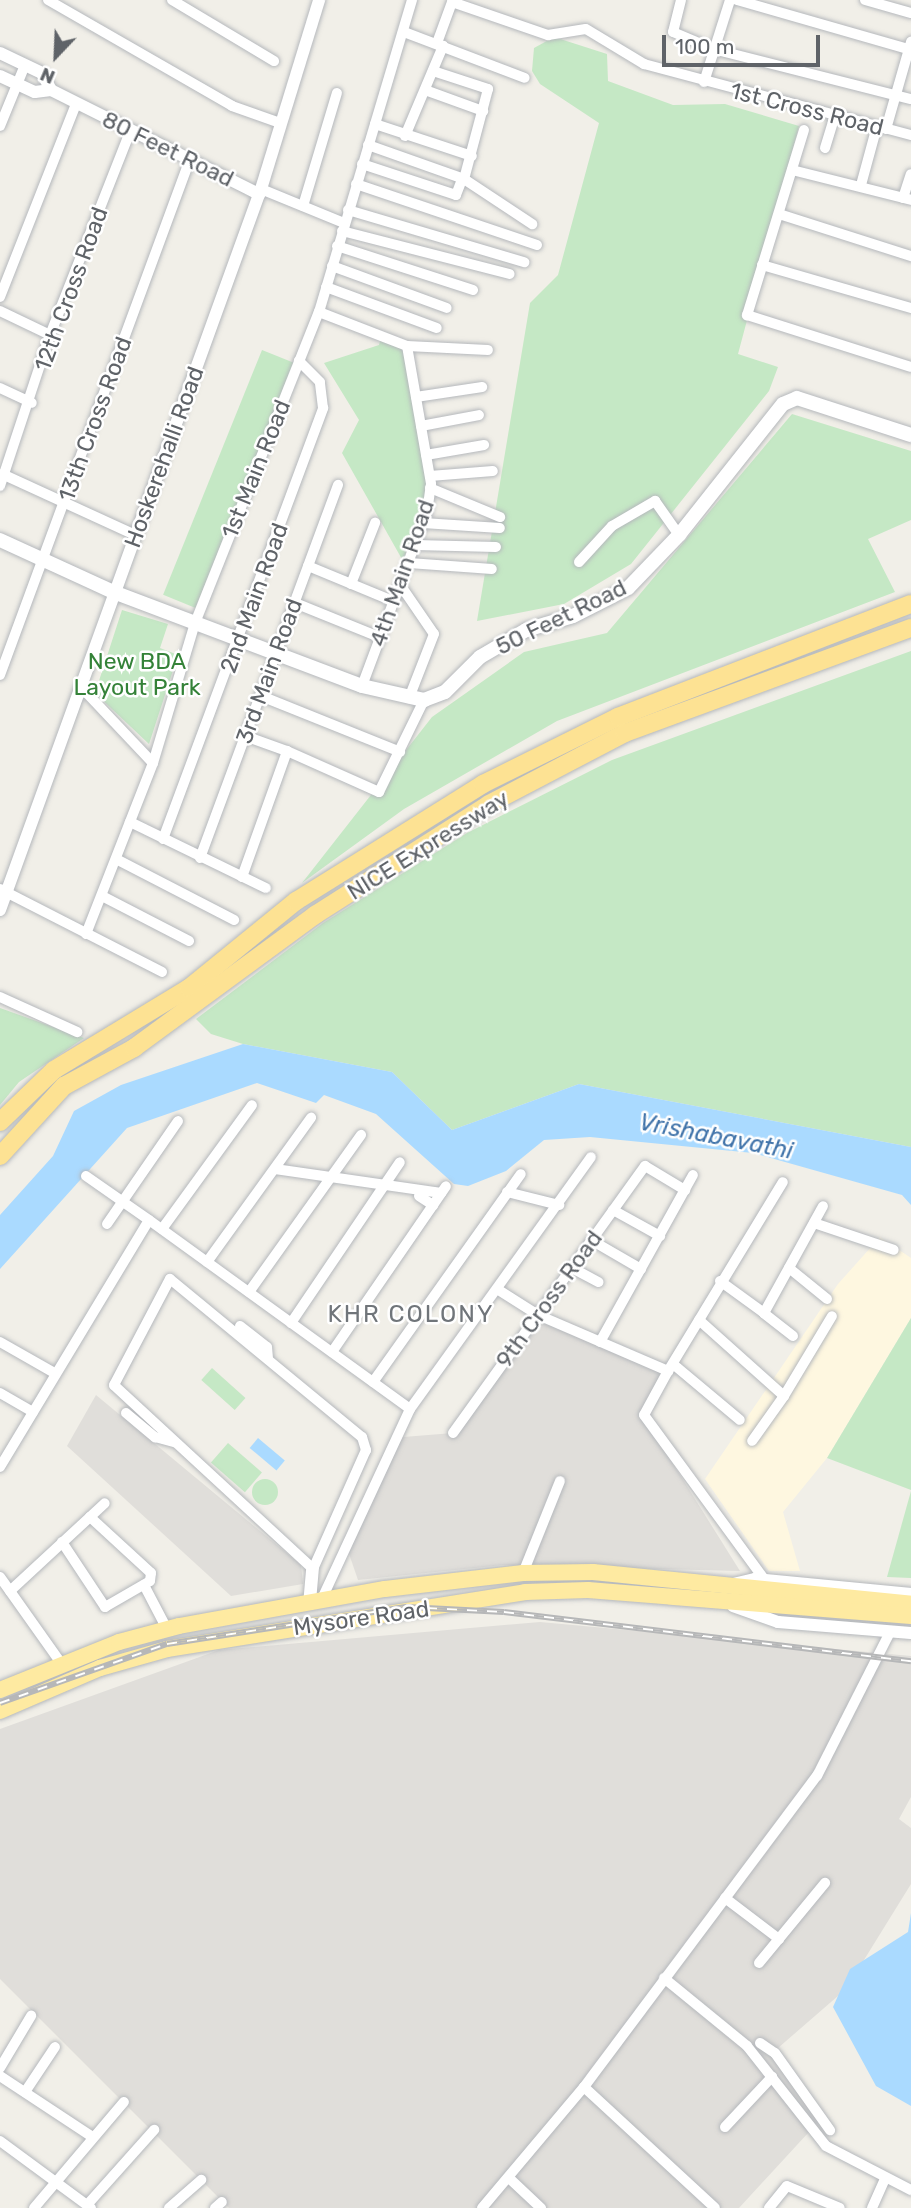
<!DOCTYPE html>
<html>
<head>
<meta charset="utf-8">
<style>
  body { margin:0 }
  #map { position:relative; width:911px; height:2208px; overflow:hidden; background:#f1efe8; font-family:Rubik,sans-serif }
  div>[style] { position:absolute }
  [style*='--x'] { left:calc(var(--x)*1px); top:calc(var(--y)*1px); width:calc(var(--w)*1px); rotate:calc(var(--a)*1deg) }
  .commercial>* { inset:0; background:#fef7e0 }
  .industrial>* { inset:0; background:#e0deda }
  .green>* { inset:0; background:#c5e8c5; transform-origin:0 0 }
  .round { border-radius:50% }
  .water>* { inset:0; background:#aadaff; transform-origin:0 0 }
  .roads { filter:drop-shadow(0 0 2px #b5b8bc) drop-shadow(0 0 2px #b5b8bc) }
  .minor>* { height:10px; margin:-5px; padding:0 5px; transform-origin:5px; border-radius:5px; background:#fff }
  .tertiary>* { height:12px; margin:-6px; padding:0 6px; transform-origin:6px; border-radius:6px; background:#fff }
  .secondary>* { height:14px; margin:-7px; padding:0 7px; transform-origin:7px; border-radius:7px; background:#fff }
  .trunk>* { height:16px; margin:-8px; padding:0 8px; transform-origin:8px; border-radius:8px; background:#feeaa1 }
  .motorway>* { height:18px; margin:-9px; padding:0 9px; transform-origin:9px; border-radius:9px; background:#fde293 }
  .rail>* { height:6px; margin-top:-3px; transform-origin:0; background:repeating-linear-gradient(90deg,#fff 0 10px,#b6b7b8 0 20px); box-sizing:border-box; border-block:2px solid #b6b7b8 }
  span { translate:-50% -50%; white-space:nowrap; text-align:center; line-height:1.15; -webkit-text-stroke:5px #fff; paint-order:stroke }
  .street-label { font-size:23px; color:#5f6368 }
  .park-label { font-size:23px; color:#348238 }
  .water-label { font-size:24px; color:#4174aa; font-style:italic }
  .neighbourhood-label { font-size:24px; color:#70757a; letter-spacing:2px }
  .north { position:absolute; left:21px; top:21px; width:70px; height:70px; -webkit-text-stroke:5px #fff; paint-order:stroke; rotate:203deg; font-size:19px; font-weight:700; line-height:28px; text-align:center; color:#5f6368 }
  .north::after { content:''; display:block; margin:auto; width:24px; height:32px; background:#5f6368; clip-path:polygon(50% 0,100% 100%,50% 72%,0 100%) }
  .scale { position:absolute; left:662px; top:35px; width:158px; height:32px; box-sizing:border-box; border:4px solid #5f6368; border-top:0; padding-left:9px; font-size:21px; line-height:24px; white-space:nowrap; color:#5f6368; -webkit-text-stroke:5px #fff; paint-order:stroke }
</style>
</head>
<body>
<div id="map">
  <div class="commercial">
    <div style="clip-path:polygon(880px 1237px,911px 1258px,911px 1318px,827px 1458px,783px 1512px,800px 1571px,769px 1571px,705px 1479px,838px 1284px)"></div>
  </div>
  <div class="industrial">
    <div style="clip-path:polygon(537px 1317px,665px 1372px,645px 1419px,740px 1571px,503px 1565px,358px 1580px,347px 1548px,391px 1438px,453px 1433px)"></div>
    <div style="clip-path:polygon(96px 1395px,301px 1565px,303px 1584px,231px 1596px,67px 1446px)"></div>
    <div style="clip-path:polygon(540px 1622px,911px 1656px,911px 1797px,899px 1819px,911px 1828px,911px 1884px,846px 1989px,778px 2048px,820px 2120px,739px 2208px,229px 2208px,0 1979px,0 1729px,219px 1650px)"></div>
  </div>
  <div class="green">
    <div style="clip-path:polygon(554px 37px,607px 54px,608px 81px,673px 105px,725px 104px,799px 126px,738px 354px,778px 367px,769px 391px,631px 564px,564px 604px,477px 621px,530px 303px,558px 275px,599px 123px,540px 84px,532px 71px,534px 48px)"></div>
    <div style="clip-path:polygon(381px 337px,405px 348px,428px 487px,403px 561px,342px 453px,359px 420px,324px 363px,379px 345px)"></div>
    <div style="left:262px;top:350px;width:35px;height:264px;rotate:22deg"></div>
    <div style="clip-path:polygon(792px 414px,911px 451px,911px 520px,868px 539px,895px 592px,557px 721px,404px 809px,302px 883px,432px 717px,524px 652px,607px 633px)"></div>
    <div style="clip-path:polygon(122px 610px,168px 624px,160px 648px,178px 655px,149px 744px,95px 693px)"></div>
    <div style="clip-path:polygon(911px 651px,911px 1147px,579px 1084px,452px 1130px,392px 1072px,243px 1044px,211px 1034px,196px 1019px,323px 923px,467px 833px,612px 760px)"></div>
    <div style="clip-path:polygon(0 1008px,84px 1038px,19px 1082px,0 1105px)"></div>
    <div style="clip-path:polygon(911px 1318px,911px 1490px,827px 1458px)"></div>
    <div style="left:212px;top:1368px;width:45px;height:16px;rotate:42deg"></div>
    <div style="left:228px;top:1443px;width:45px;height:26px;rotate:41deg"></div>
    <div class="round" style="left:252px;top:1479px;width:26px;height:26px"></div>
    <div style="clip-path:polygon(911px 1491px,911px 1578px,887px 1577px)"></div>
  </div>
  <div class="water">
    <div style="clip-path:polygon(243px 1044px,392px 1072px,452px 1130px,579px 1084px,911px 1147px,911px 1205px,902px 1195px,753px 1153px,590px 1137px,544px 1140px,506px 1171px,468px 1186px,454px 1184px,376px 1114px,324px 1095px,316px 1103px,257px 1083px,127px 1128px,0 1269px,0 1215px,53px 1156px,74px 1111px,121px 1085px)"></div>
    <div style="left:258px;top:1438px;width:35px;height:13px;rotate:40deg"></div>
    <div style="clip-path:polygon(911px 1913px,911px 2106px,876px 2086px,833px 2007px,850px 1969px,908px 1932px)"></div>
  </div>
  <div class="roads">
    <div class="minor">
      <div style="--x:48;--y:0;--w:212;--a:29.9"></div>
      <div style="--x:232;--y:106;--w:51;--a:19.5"></div>
      <div style="--x:172;--y:0;--w:119;--a:30.9"></div>
      <div style="--x:681;--y:0;--w:33;--a:104"></div>
      <div style="--x:673;--y:32;--w:43;--a:23"></div>
      <div style="--x:713;--y:49;--w:204;--a:14.2"></div>
      <div style="--x:737;--y:0;--w:181;--a:16"></div>
      <div style="--x:865;--y:0;--w:48;--a:15.8"></div>
      <div style="--x:404;--y:32;--w:129;--a:20.8"></div>
      <div style="--x:437;--y:43;--w:44;--a:-69.9"></div>
      <div style="--x:452;--y:2;--w:102;--a:19"></div>
      <div style="--x:548;--y:35;--w:38;--a:-9"></div>
      <div style="--x:586;--y:29;--w:68;--a:31.1"></div>
      <div style="--x:644;--y:64;--w:276;--a:14.9"></div>
      <div style="--x:433;--y:71;--w:58;--a:18.1"></div>
      <div style="--x:488;--y:89;--w:93;--a:104.9"></div>
      <div style="--x:704;--y:82;--w:86;--a:-72.4"></div>
      <div style="--x:425;--y:90;--w:62;--a:19.9"></div>
      <div style="--x:375;--y:124;--w:102;--a:18.3"></div>
      <div style="--x:0;--y:126;--w:66;--a:-67.7"></div>
      <div style="--x:886;--y:129;--w:91;--a:-74"></div>
      <div style="--x:804;--y:130;--w:194;--a:107.1"></div>
      <div style="--x:747;--y:315;--w:172;--a:17.6"></div>
      <div style="--x:405;--y:136;--w:98;--a:-67.1"></div>
      <div style="--x:368;--y:145;--w:102;--a:19.5"></div>
      <div style="--x:464;--y:179;--w:82;--a:33.5"></div>
      <div style="--x:825;--y:148;--w:34;--a:-73"></div>
      <div style="--x:362;--y:164;--w:99;--a:18.3"></div>
      <div style="--x:456;--y:195;--w:17;--a:-69"></div>
      <div style="--x:792;--y:170;--w:123;--a:14.1"></div>
      <div style="--x:356;--y:184;--w:191;--a:18.6"></div>
      <div style="--x:861;--y:185;--w:61;--a:-74.8"></div>
      <div style="--x:261;--y:189;--w:90;--a:22.3"></div>
      <div style="--x:903;--y:198;--w:25;--a:-72"></div>
      <div style="--x:303;--y:206;--w:118;--a:-73.3"></div>
      <div style="--x:348;--y:210;--w:184;--a:16.5"></div>
      <div style="--x:779;--y:214;--w:139;--a:17.7"></div>
      <div style="--x:342;--y:231;--w:173;--a:14.4"></div>
      <div style="--x:337;--y:246;--w:143;--a:17.9"></div>
      <div style="--x:762;--y:265;--w:155;--a:16.1"></div>
      <div style="--x:332;--y:266;--w:122;--a:20.1"></div>
      <div style="--x:326;--y:287;--w:118;--a:20.3"></div>
      <div style="--x:0;--y:297;--w:207;--a:-68.5"></div>
      <div style="--x:0;--y:311;--w:55;--a:25.6"></div>
      <div style="--x:319;--y:312;--w:94;--a:21.1"></div>
      <div style="--x:407;--y:346;--w:140;--a:80.1"></div>
      <div style="--x:431;--y:484;--w:28;--a:98"></div>
      <div style="--x:427;--y:512;--w:186;--a:110.5"></div>
      <div style="--x:407;--y:346;--w:81;--a:2.8"></div>
      <div style="--x:0;--y:388;--w:35;--a:25"></div>
      <div style="--x:416;--y:397;--w:67;--a:-8.6"></div>
      <div style="--x:421;--y:426;--w:59;--a:-10.7"></div>
      <div style="--x:426;--y:455;--w:59;--a:-9.8"></div>
      <div style="--x:2;--y:474;--w:146;--a:24.6"></div>
      <div style="--x:430;--y:476;--w:63;--a:-4.5"></div>
      <div style="--x:0;--y:486;--w:159;--a:-71.7"></div>
      <div style="--x:50;--y:335;--w:218;--a:-68.5"></div>
      <div style="--x:430;--y:488;--w:76;--a:22.5"></div>
      <div style="--x:423;--y:523;--w:77;--a:3.7"></div>
      <div style="--x:415;--y:545;--w:81;--a:1.4"></div>
      <div style="--x:579;--y:562;--w:49;--a:-47.5"></div>
      <div style="--x:612;--y:526;--w:50;--a:-30.2"></div>
      <div style="--x:655;--y:501;--w:42;--a:54.8"></div>
      <div style="--x:409;--y:563;--w:83;--a:4.1"></div>
      <div style="--x:308;--y:566;--w:94;--a:22.5"></div>
      <div style="--x:351;--y:584;--w:66;--a:-68.5"></div>
      <div style="--x:401;--y:586;--w:58;--a:55.5"></div>
      <div style="--x:434;--y:634;--w:69;--a:111.3"></div>
      <div style="--x:295;--y:603;--w:93;--a:22.1"></div>
      <div style="--x:0;--y:675;--w:547;--a:-69.78"></div>
      <div style="--x:82;--y:688;--w:103;--a:46.6"></div>
      <div style="--x:261;--y:696;--w:150;--a:21.9"></div>
      <div style="--x:245;--y:736;--w:45;--a:19.7"></div>
      <div style="--x:130;--y:822;--w:151;--a:25.9"></div>
      <div style="--x:163;--y:839;--w:460;--a:-69.6"></div>
      <div style="--x:323;--y:408;--w:26;--a:-97"></div>
      <div style="--x:320;--y:382;--w:30;--a:-135"></div>
      <div style="--x:200;--y:858;--w:398;--a:-69.7"></div>
      <div style="--x:116;--y:859;--w:133;--a:27.3"></div>
      <div style="--x:242;--y:877;--w:134;--a:-70.3"></div>
      <div style="--x:287;--y:751;--w:101;--a:24"></div>
      <div style="--x:379;--y:792;--w:102;--a:-63.9"></div>
      <div style="--x:0;--y:889;--w:182;--a:27.1"></div>
      <div style="--x:102;--y:896;--w:98;--a:27.3"></div>
      <div style="--x:86;--y:934;--w:184;--a:-68.6"></div>
      <div style="--x:153;--y:763;--w:146;--a:-73.3"></div>
      <div style="--x:195;--y:623;--w:335;--a:-68.3"></div>
      <div style="--x:319;--y:312;--w:326;--a:-73.4"></div>
      <div style="--x:0;--y:997;--w:85;--a:24.4"></div>
      <div style="--x:275;--y:1169;--w:168;--a:8.2"></div>
      <div style="--x:86;--y:1176;--w:77;--a:34.9"></div>
      <div style="--x:507;--y:1192;--w:54;--a:14"></div>
      <div style="--x:419;--y:1196;--w:17;--a:33"></div>
      <div style="--x:613;--y:1210;--w:54;--a:29"></div>
      <div style="--x:814;--y:1223;--w:84;--a:18.6"></div>
      <div style="--x:107;--y:1224;--w:125;--a:-55.4"></div>
      <div style="--x:162;--y:1229;--w:153;--a:-54"></div>
      <div style="--x:591;--y:1240;--w:58;--a:30.1"></div>
      <div style="--x:207;--y:1262;--w:178;--a:-54.2"></div>
      <div style="--x:572;--y:1268;--w:30;--a:28"></div>
      <div style="--x:789;--y:1268;--w:49;--a:39.2"></div>
      <div style="--x:720;--y:1281;--w:54;--a:36"></div>
      <div style="--x:497;--y:1289;--w:49;--a:32.4"></div>
      <div style="--x:538;--y:1315;--w:142;--a:23.3"></div>
      <div style="--x:668;--y:1371;--w:221;--a:-58.7"></div>
      <div style="--x:249;--y:1292;--w:193;--a:-54.5"></div>
      <div style="--x:699;--y:1320;--w:114;--a:41.8"></div>
      <div style="--x:784;--y:1396;--w:55;--a:125.4"></div>
      <div style="--x:291;--y:1323;--w:194;--a:-55.9"></div>
      <div style="--x:240;--y:1326;--w:34;--a:38"></div>
      <div style="--x:267;--y:1347;--w:12;--a:85"></div>
      <div style="--x:793;--y:1336;--w:37;--a:-142"></div>
      <div style="--x:764;--y:1313;--w:122;--a:-61.1"></div>
      <div style="--x:0;--y:1342;--w:64;--a:29.7"></div>
      <div style="--x:600;--y:1342;--w:191;--a:-60.9"></div>
      <div style="--x:332;--y:1352;--w:201;--a:-55.5"></div>
      <div style="--x:673;--y:1364;--w:87;--a:39.9"></div>
      <div style="--x:668;--y:1371;--w:50;--a:118.6"></div>
      <div style="--x:644;--y:1415;--w:203;--a:53.8"></div>
      <div style="--x:373;--y:1382;--w:255;--a:-54.6"></div>
      <div style="--x:0;--y:1393;--w:38;--a:30"></div>
      <div style="--x:784;--y:1396;--w:93;--a:-59"></div>
      <div style="--x:126;--y:1413;--w:38;--a:40"></div>
      <div style="--x:155;--y:1437;--w:20;--a:15"></div>
      <div style="--x:453;--y:1433;--w:329;--a:-54.3"></div>
      <div style="--x:645;--y:1166;--w:47;--a:31"></div>
      <div style="--x:0;--y:1467;--w:288;--a:-58.9"></div>
      <div style="--x:149;--y:1220;--w:322;--a:35.9"></div>
      <div style="--x:62;--y:1542;--w:78;--a:56.5"></div>
      <div style="--x:105;--y:1607;--w:52;--a:-30"></div>
      <div style="--x:150;--y:1581;--w:8;--a:-83"></div>
      <div style="--x:151;--y:1573;--w:83;--a:-137.4"></div>
      <div style="--x:523;--y:1573;--w:99;--a:-68.1"></div>
      <div style="--x:0;--y:1577;--w:105;--a:54.7"></div>
      <div style="--x:144;--y:1585;--w:50;--a:62.4"></div>
      <div style="--x:10;--y:1591;--w:129;--a:-42.8"></div>
      <div style="--x:320;--y:1603;--w:214;--a:-65.1"></div>
      <div style="--x:410;--y:1409;--w:310;--a:-54.3"></div>
      <div style="--x:308;--y:1605;--w:38;--a:-85"></div>
      <div style="--x:311;--y:1567;--w:268;--a:-137.3"></div>
      <div style="--x:114;--y:1385;--w:120;--a:-62.2"></div>
      <div style="--x:170;--y:1279;--w:249;--a:39.5"></div>
      <div style="--x:362;--y:1437;--w:14;--a:73"></div>
      <div style="--x:366;--y:1450;--w:128;--a:114"></div>
      <div style="--x:314;--y:1567;--w:38;--a:95"></div>
      <div style="--x:725;--y:1898;--w:68;--a:37.2"></div>
      <div style="--x:759;--y:1963;--w:104;--a:-50.5"></div>
      <div style="--x:664;--y:1978;--w:107;--a:39.3"></div>
      <div style="--x:747;--y:2046;--w:127;--a:51.7"></div>
      <div style="--x:826;--y:2146;--w:96;--a:27.4"></div>
      <div style="--x:760;--y:2043;--w:18;--a:34"></div>
      <div style="--x:775;--y:2053;--w:95;--a:54.5"></div>
      <div style="--x:0;--y:2068;--w:61;--a:-59.2"></div>
      <div style="--x:0;--y:2076;--w:109;--a:33.4"></div>
      <div style="--x:584;--y:2087;--w:178;--a:42.7"></div>
      <div style="--x:25;--y:2092;--w:54;--a:-56.3"></div>
      <div style="--x:725;--y:2127;--w:69;--a:-46.8"></div>
      <div style="--x:0;--y:2141;--w:113;--a:36.4"></div>
      <div style="--x:509;--y:2178;--w:44;--a:43.2"></div>
      <div style="--x:87;--y:2205;--w:101;--a:-48.2"></div>
      <div style="--x:34;--y:2208;--w:139;--a:-49.7"></div>
      <div style="--x:169;--y:2208;--w:43;--a:-41.2"></div>
      <div style="--x:215;--y:2208;--w:9;--a:-41"></div>
      <div style="--x:482;--y:2208;--w:158;--a:-49.9"></div>
      <div style="--x:584;--y:2087;--w:389;--a:-53.2"></div>
      <div style="--x:817;--y:1776;--w:161;--a:-63.1"></div>
      <div style="--x:769;--y:2208;--w:28;--a:-51"></div>
      <div style="--x:787;--y:2186;--w:57;--a:22.5"></div>
      <div style="--x:872;--y:2208;--w:32;--a:-66"></div>
    </div>
    <div class="tertiary">
      <div style="--x:0;--y:53;--w:47;--a:25.5"></div>
      <div style="--x:42;--y:73;--w:19;--a:62"></div>
      <div style="--x:0;--y:76;--w:38;--a:25"></div>
      <div style="--x:35;--y:92;--w:16;--a:-7"></div>
      <div style="--x:51;--y:90;--w:233;--a:26.6"></div>
      <div style="--x:0;--y:910;--w:767;--a:-70.1"></div>
      <div style="--x:261;--y:189;--w:198;--a:-72.9"></div>
      <div style="--x:733;--y:1584;--w:23;--a:-13"></div>
      <div style="--x:755;--y:1579;--w:157;--a:5.5"></div>
      <div style="--x:733;--y:1606;--w:48;--a:19.6"></div>
      <div style="--x:778;--y:1622;--w:133;--a:4.7"></div>
    </div>
    <div class="secondary">
      <div style="--x:0;--y:540;--w:128;--a:24.6"></div>
      <div style="--x:116;--y:593;--w:263;--a:20.7"></div>
      <div style="--x:362;--y:686;--w:64;--a:12.7"></div>
      <div style="--x:424;--y:700;--w:22;--a:-21"></div>
      <div style="--x:445;--y:692;--w:49;--a:-45"></div>
      <div style="--x:480;--y:657;--w:53;--a:-30.4"></div>
      <div style="--x:526;--y:630;--w:49;--a:-16.6"></div>
      <div style="--x:573;--y:616;--w:62;--a:-27"></div>
      <div style="--x:628;--y:588;--w:74;--a:-46.1"></div>
      <div style="--x:679;--y:535;--w:167;--a:-51.6"></div>
      <div style="--x:783;--y:404;--w:15;--a:-23"></div>
      <div style="--x:797;--y:398;--w:120;--a:18"></div>
    </div>
    <div class="trunk">
      <div style="--x:0;--y:1690;--w:128;--a:-22"></div>
      <div style="--x:119;--y:1642;--w:62;--a:-14.9"></div>
      <div style="--x:179;--y:1626;--w:209;--a:-10.2"></div>
      <div style="--x:385;--y:1589;--w:139;--a:-6.6"></div>
      <div style="--x:523;--y:1573;--w:70;--a:-0.8"></div>
      <div style="--x:593;--y:1572;--w:320;--a:5.7"></div>
      <div style="--x:0;--y:1711;--w:109;--a:-23.3"></div>
      <div style="--x:100;--y:1668;--w:70;--a:-15.8"></div>
      <div style="--x:167;--y:1649;--w:363;--a:-9"></div>
      <div style="--x:525;--y:1592;--w:63;--a:-1.8"></div>
      <div style="--x:588;--y:1590;--w:324;--a:4.6"></div>
    </div>
    <div class="motorway">
      <div style="--x:0;--y:1122;--w:75;--a:-43.9"></div>
      <div style="--x:54;--y:1070;--w:158;--a:-31.3"></div>
      <div style="--x:189;--y:988;--w:138;--a:-39.1"></div>
      <div style="--x:296;--y:901;--w:221;--a:-32"></div>
      <div style="--x:483;--y:784;--w:151;--a:-26.4"></div>
      <div style="--x:618;--y:717;--w:314;--a:-21.1"></div>
      <div style="--x:0;--y:1156;--w:95;--a:-47.6"></div>
      <div style="--x:64;--y:1086;--w:80;--a:-28.5"></div>
      <div style="--x:134;--y:1048;--w:225;--a:-36.3"></div>
      <div style="--x:315;--y:915;--w:206;--a:-32.5"></div>
      <div style="--x:489;--y:804;--w:153;--a:-27.6"></div>
      <div style="--x:625;--y:733;--w:305;--a:-20.2"></div>
    </div>
  </div>
  <div class="rail">
    <div style="--x:0;--y:1703;--w:177;--a:-19.5"></div>
    <div style="--x:167;--y:1644;--w:243;--a:-8.8"></div>
    <div style="--x:407;--y:1607;--w:97;--a:3"></div>
    <div style="--x:504;--y:1612;--w:410;--a:6.9"></div>
  </div>
  <div class="street-label">
    <span style="left:807px;top:109px;rotate:14deg">1st Cross Road</span>
    <span style="left:168px;top:149px;rotate:26deg">80 Feet Road</span>
    <span style="left:71px;top:289px;rotate:-70deg">12th Cross Road</span>
    <span style="left:95px;top:419px;rotate:-70deg">13th Cross Road</span>
    <span style="left:164px;top:457px;rotate:-70deg">Hoskerehalli Road</span>
    <span style="left:256px;top:469px;rotate:-68deg">1st Main Road</span>
    <span style="left:402px;top:573px;rotate:-71deg">4th Main Road</span>
    <span style="left:254px;top:598px;rotate:-70deg">2nd Main Road</span>
    <span style="left:561px;top:617px;rotate:-26deg">50 Feet Road</span>
    <span style="left:269px;top:671px;rotate:-70deg">3rd Main Road</span>
    <span style="left:428px;top:845px;rotate:-32deg">NICE Expressway</span>
    <span style="left:549px;top:1299px;rotate:-54deg">9th Cross Road</span>
    <span style="left:361px;top:1618px;rotate:-8deg">Mysore Road</span>
  </div>
  <div class="park-label">
    <span style="left:137px;top:674px">New BDA<br>Layout Park</span>
  </div>
  <div class="water-label">
    <span style="left:716px;top:1137px;rotate:11deg">Vrishabavathi</span>
  </div>
  <div class="neighbourhood-label">
    <span style="left:411px;top:1315px">KHR COLONY</span>
  </div>
  <div class="north">N</div>
  <div class="scale">100 m</div>
</div>
</body>
</html>
